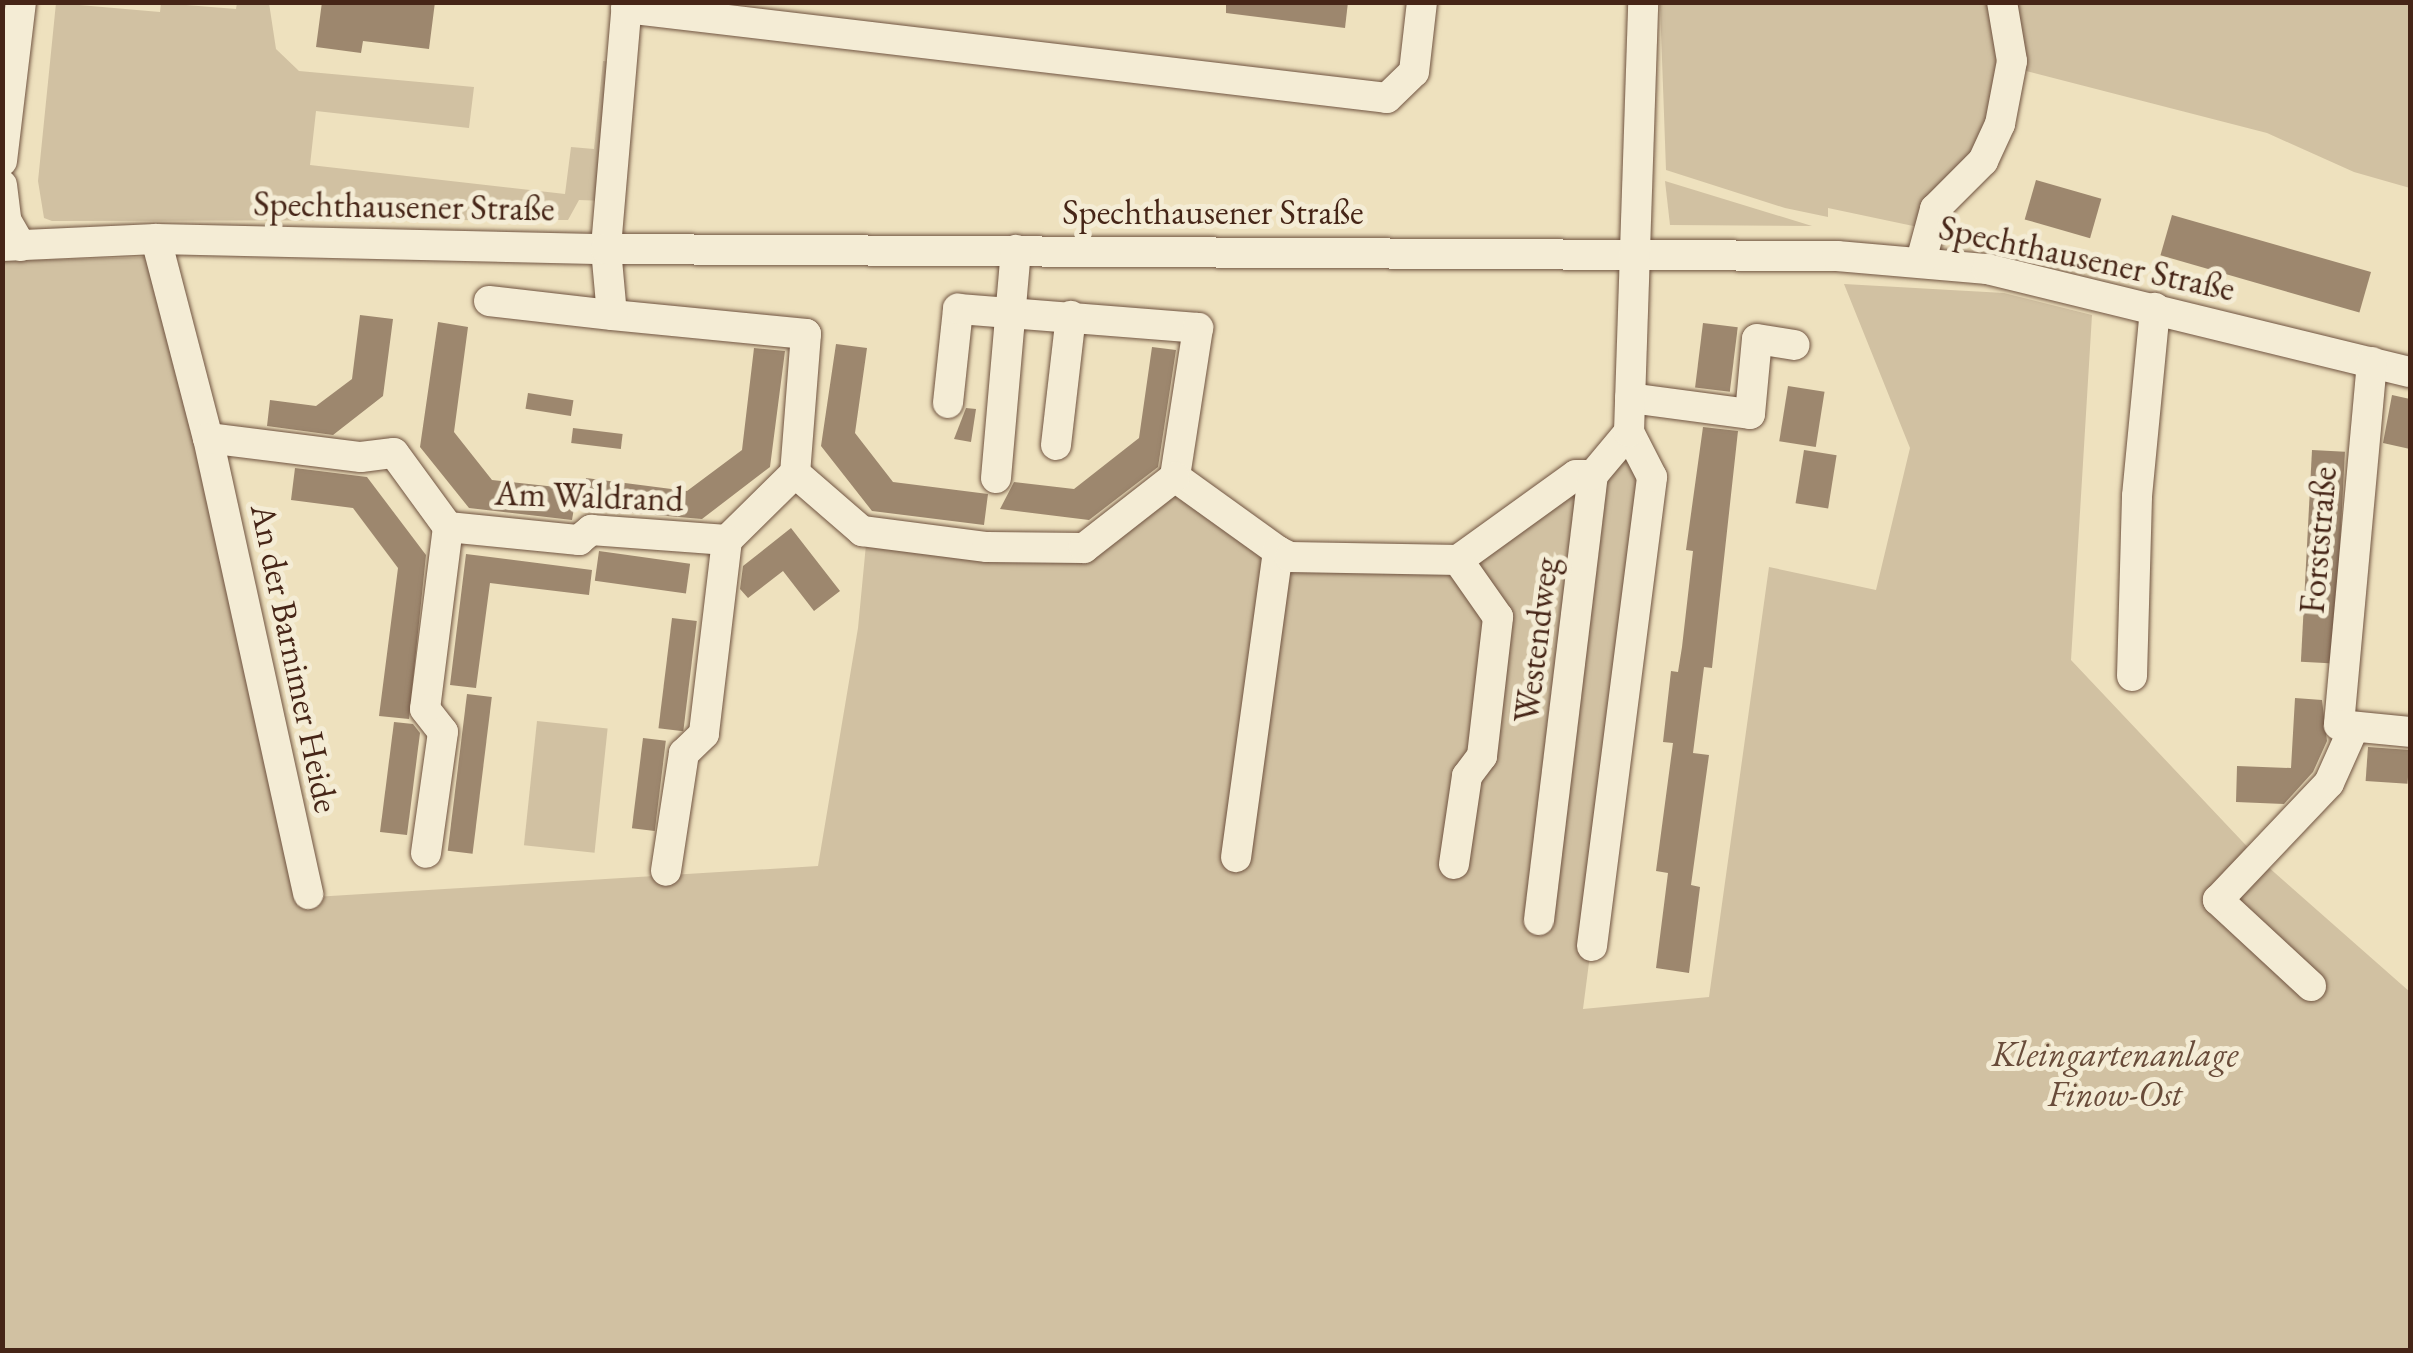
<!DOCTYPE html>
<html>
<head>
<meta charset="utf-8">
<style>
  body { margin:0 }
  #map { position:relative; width:2413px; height:1353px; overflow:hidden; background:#eee1be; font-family:"EB Garamond",serif }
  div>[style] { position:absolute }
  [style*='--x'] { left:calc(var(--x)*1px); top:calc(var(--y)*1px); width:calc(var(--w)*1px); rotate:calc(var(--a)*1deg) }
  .green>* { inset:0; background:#d1c1a2; transform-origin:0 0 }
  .building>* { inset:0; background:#9d876e; transform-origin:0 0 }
  .roads { filter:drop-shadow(0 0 2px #705441) drop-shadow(0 0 2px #705441) }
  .minor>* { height:30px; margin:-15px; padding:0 15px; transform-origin:15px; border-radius:15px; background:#f4ecd5 }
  span { translate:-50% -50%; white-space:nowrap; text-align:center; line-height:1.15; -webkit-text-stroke:10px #f4ecd5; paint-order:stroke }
  .street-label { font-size:35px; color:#462517 }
  .park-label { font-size:35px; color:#694c3a; font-style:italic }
  .frame { position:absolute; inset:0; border:5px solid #462517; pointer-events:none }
</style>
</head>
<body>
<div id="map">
  <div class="green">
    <div style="clip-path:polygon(56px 3px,160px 12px,161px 3px,236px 9px,237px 3px,269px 3px,276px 49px,299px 71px,474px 87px,469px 128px,316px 111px,310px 165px,565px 194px,571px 147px,594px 149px,603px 61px,618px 62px,605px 201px,579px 200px,568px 220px,52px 221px,44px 218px,38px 181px)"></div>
    <div style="clip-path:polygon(1660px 3px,2410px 3px,2410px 188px,2354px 172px,2267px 133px,2007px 66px,1996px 122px,1960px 177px,1928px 194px,1918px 227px,1828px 208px,1828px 217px,1785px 208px,1666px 170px)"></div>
    <div style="clip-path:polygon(1665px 181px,1812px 226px,1670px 225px)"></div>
    <div style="clip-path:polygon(150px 257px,314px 897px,818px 866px,858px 628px,867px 534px,1088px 559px,1179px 493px,1290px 557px,1458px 560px,1629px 432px,1652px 477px,1583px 1009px,1709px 997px,1769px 567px,1876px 590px,1910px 448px,1844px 284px,2004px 293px,2092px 315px,2071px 660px,2258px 858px,2410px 992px,2410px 1350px,3px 1350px,2px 261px)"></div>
    <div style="left:537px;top:721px;width:71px;height:125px;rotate:6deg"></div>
  </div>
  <div class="building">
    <div style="clip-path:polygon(322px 2px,435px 2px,429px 49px,363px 41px,361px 53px,316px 47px)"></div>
    <div style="clip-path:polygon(1226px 2px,1348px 2px,1345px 28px,1226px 13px)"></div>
    <div style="left:2036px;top:180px;width:68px;height:41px;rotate:16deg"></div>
    <div style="left:2172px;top:215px;width:207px;height:42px;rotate:16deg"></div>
    <div style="clip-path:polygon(360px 315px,393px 319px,383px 396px,333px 435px,267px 426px,270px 400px,316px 406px,352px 379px)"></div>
    <div style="clip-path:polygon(438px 322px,468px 327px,454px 432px,492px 480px,584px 490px,586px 478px,687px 491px,742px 450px,754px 348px,785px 351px,770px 467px,702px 519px,574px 508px,572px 520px,469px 508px,420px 447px)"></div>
    <div style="left:1703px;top:323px;width:35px;height:65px;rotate:7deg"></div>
    <div style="clip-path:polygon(836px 344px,867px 348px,855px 433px,893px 482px,988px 494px,984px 525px,872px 511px,821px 446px)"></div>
    <div style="clip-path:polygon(1152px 347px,1176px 350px,1158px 467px,1089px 520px,1000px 509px,1014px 482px,1074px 489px,1139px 438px)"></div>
    <div style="left:1788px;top:386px;width:37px;height:56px;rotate:9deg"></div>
    <div style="left:528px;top:393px;width:46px;height:16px;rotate:9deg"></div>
    <div style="clip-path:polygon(2392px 395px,2410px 399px,2410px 449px,2383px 443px)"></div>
    <div style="clip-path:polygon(966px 408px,976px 409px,971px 442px,954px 439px)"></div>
    <div style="clip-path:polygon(1703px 427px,1738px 431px,1712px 668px,1704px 667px,1693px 753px,1709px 755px,1691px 885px,1700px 887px,1689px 973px,1656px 968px,1668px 873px,1656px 871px,1673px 743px,1663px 742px,1671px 671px,1678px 672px,1682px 647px,1693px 551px,1686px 550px)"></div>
    <div style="left:573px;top:428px;width:50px;height:15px;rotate:7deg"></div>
    <div style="left:1804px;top:450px;width:33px;height:54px;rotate:9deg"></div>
    <div style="left:2312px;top:450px;width:33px;height:212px;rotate:3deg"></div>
    <div style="clip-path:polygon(295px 468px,367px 477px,426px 555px,409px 719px,379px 716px,398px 568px,353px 508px,291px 500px)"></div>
    <div style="clip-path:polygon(791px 528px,840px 591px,814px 611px,783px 571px,748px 598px,740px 589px,743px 566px)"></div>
    <div style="left:599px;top:551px;width:92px;height:30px;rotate:8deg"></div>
    <div style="clip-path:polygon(466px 554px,592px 570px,589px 595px,490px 583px,476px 688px,450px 685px)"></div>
    <div style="left:672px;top:618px;width:25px;height:111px;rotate:7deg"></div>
    <div style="left:467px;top:694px;width:25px;height:158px;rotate:7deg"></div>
    <div style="clip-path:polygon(2295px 698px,2322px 700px,2327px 741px,2313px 772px,2284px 804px,2236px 802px,2237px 766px,2291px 768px)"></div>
    <div style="clip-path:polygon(394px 722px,413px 724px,420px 733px,407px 835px,380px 832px)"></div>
    <div style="left:643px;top:738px;width:23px;height:91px;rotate:7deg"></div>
    <div style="left:2368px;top:747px;width:42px;height:34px;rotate:4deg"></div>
  </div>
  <div class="roads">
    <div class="minor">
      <div style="--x:627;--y:2;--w:248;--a:94.9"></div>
      <div style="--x:606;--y:249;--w:66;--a:84.8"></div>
      <div style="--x:612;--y:315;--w:195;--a:5.6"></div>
      <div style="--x:806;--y:334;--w:139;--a:94.5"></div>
      <div style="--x:795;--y:473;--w:95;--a:135.4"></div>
      <div style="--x:727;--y:540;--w:195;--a:96.8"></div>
      <div style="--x:704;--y:734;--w:28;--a:136"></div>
      <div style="--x:684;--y:753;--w:119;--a:98.7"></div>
      <div style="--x:626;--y:8;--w:766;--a:6.74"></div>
      <div style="--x:1387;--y:98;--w:37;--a:-44"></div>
      <div style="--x:1414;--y:72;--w:70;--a:-83.5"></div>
      <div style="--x:2;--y:161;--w:160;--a:-83.2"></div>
      <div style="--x:2;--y:185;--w:35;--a:83"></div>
      <div style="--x:6;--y:220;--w:30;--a:60"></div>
      <div style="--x:156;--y:239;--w:206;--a:75.4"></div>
      <div style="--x:208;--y:438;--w:467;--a:77.6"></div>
      <div style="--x:2;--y:246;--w:154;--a:-2.6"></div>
      <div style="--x:156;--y:239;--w:450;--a:1.3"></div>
      <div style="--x:606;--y:249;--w:1231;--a:0.33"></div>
      <div style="--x:1837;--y:256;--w:151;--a:5"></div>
      <div style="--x:1987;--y:269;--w:435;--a:13.7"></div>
      <div style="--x:1921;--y:261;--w:54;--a:-74.9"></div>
      <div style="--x:1935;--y:209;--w:68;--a:-45"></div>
      <div style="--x:1983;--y:161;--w:41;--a:-65.3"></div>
      <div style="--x:2000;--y:124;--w:64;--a:-79.2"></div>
      <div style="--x:2012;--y:61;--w:60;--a:-99.6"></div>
      <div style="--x:489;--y:301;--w:124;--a:6.5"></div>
      <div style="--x:2372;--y:362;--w:364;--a:95.2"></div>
      <div style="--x:2339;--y:725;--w:71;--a:5.6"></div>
      <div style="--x:1630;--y:398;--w:121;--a:7.6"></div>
      <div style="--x:1750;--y:414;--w:75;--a:-84.7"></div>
      <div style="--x:1757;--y:339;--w:38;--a:9"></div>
      <div style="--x:948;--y:403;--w:95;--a:-83.9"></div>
      <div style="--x:958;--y:309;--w:241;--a:4.5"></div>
      <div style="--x:1198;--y:328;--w:151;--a:98.8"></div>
      <div style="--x:1175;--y:477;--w:127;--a:35.7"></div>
      <div style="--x:1278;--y:551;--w:309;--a:97.8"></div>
      <div style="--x:208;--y:438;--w:154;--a:7.1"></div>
      <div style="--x:361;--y:457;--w:33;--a:-7"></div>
      <div style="--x:394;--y:453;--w:92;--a:53.9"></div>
      <div style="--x:448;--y:527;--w:183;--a:97.2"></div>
      <div style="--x:425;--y:709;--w:29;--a:52"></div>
      <div style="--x:443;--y:732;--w:122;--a:98"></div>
      <div style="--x:1056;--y:445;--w:130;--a:-83.4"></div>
      <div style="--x:795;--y:473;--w:89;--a:40.9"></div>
      <div style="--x:862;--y:531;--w:126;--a:7.3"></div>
      <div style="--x:987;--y:547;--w:97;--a:0.6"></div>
      <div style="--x:1084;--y:548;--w:115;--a:-38"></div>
      <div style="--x:996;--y:478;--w:229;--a:-85"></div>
      <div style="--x:448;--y:527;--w:132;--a:5.7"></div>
      <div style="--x:579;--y:540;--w:16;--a:-40"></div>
      <div style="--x:591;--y:530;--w:136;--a:4.2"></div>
      <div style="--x:1278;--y:551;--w:13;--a:27"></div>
      <div style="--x:1290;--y:557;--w:168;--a:1"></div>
      <div style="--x:1458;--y:560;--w:145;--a:-35.8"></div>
      <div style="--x:1576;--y:475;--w:17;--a:0"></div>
      <div style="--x:2132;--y:676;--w:180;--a:-88.4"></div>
      <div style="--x:2137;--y:496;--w:189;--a:-84.5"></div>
      <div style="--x:1454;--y:864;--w:89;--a:-81.6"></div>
      <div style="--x:1467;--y:776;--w:25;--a:-53"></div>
      <div style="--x:1482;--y:756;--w:140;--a:-83.4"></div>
      <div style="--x:1498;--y:617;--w:70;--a:-125.1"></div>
      <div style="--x:1539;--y:920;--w:448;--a:-83.1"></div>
      <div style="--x:1593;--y:475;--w:56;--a:-50.1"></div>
      <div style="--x:1592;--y:946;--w:473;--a:-82.7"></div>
      <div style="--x:1652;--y:477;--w:51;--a:-117.1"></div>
      <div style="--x:1629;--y:432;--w:430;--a:-88.1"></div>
      <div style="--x:2311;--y:986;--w:127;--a:-137.2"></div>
      <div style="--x:2218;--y:900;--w:161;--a:-46.5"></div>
      <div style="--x:2329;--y:783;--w:61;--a:-65.9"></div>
    </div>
  </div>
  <div class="street-label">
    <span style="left:404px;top:206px;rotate:1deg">Spechthausener Straße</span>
    <span style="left:1213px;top:212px">Spechthausener Straße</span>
    <span style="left:2087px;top:258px;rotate:12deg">Spechthausener Straße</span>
    <span style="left:589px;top:496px;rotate:2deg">Am Waldrand</span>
    <span style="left:2318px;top:540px;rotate:-85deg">Forststraße</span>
    <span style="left:1536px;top:640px;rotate:-83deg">Westendweg</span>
    <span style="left:295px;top:658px;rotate:78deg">An der Barnimer Heide</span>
  </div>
  <div class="park-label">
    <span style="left:2115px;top:1074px">Kleingartenanlage<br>Finow-Ost</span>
  </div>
  <div class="frame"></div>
</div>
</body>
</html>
